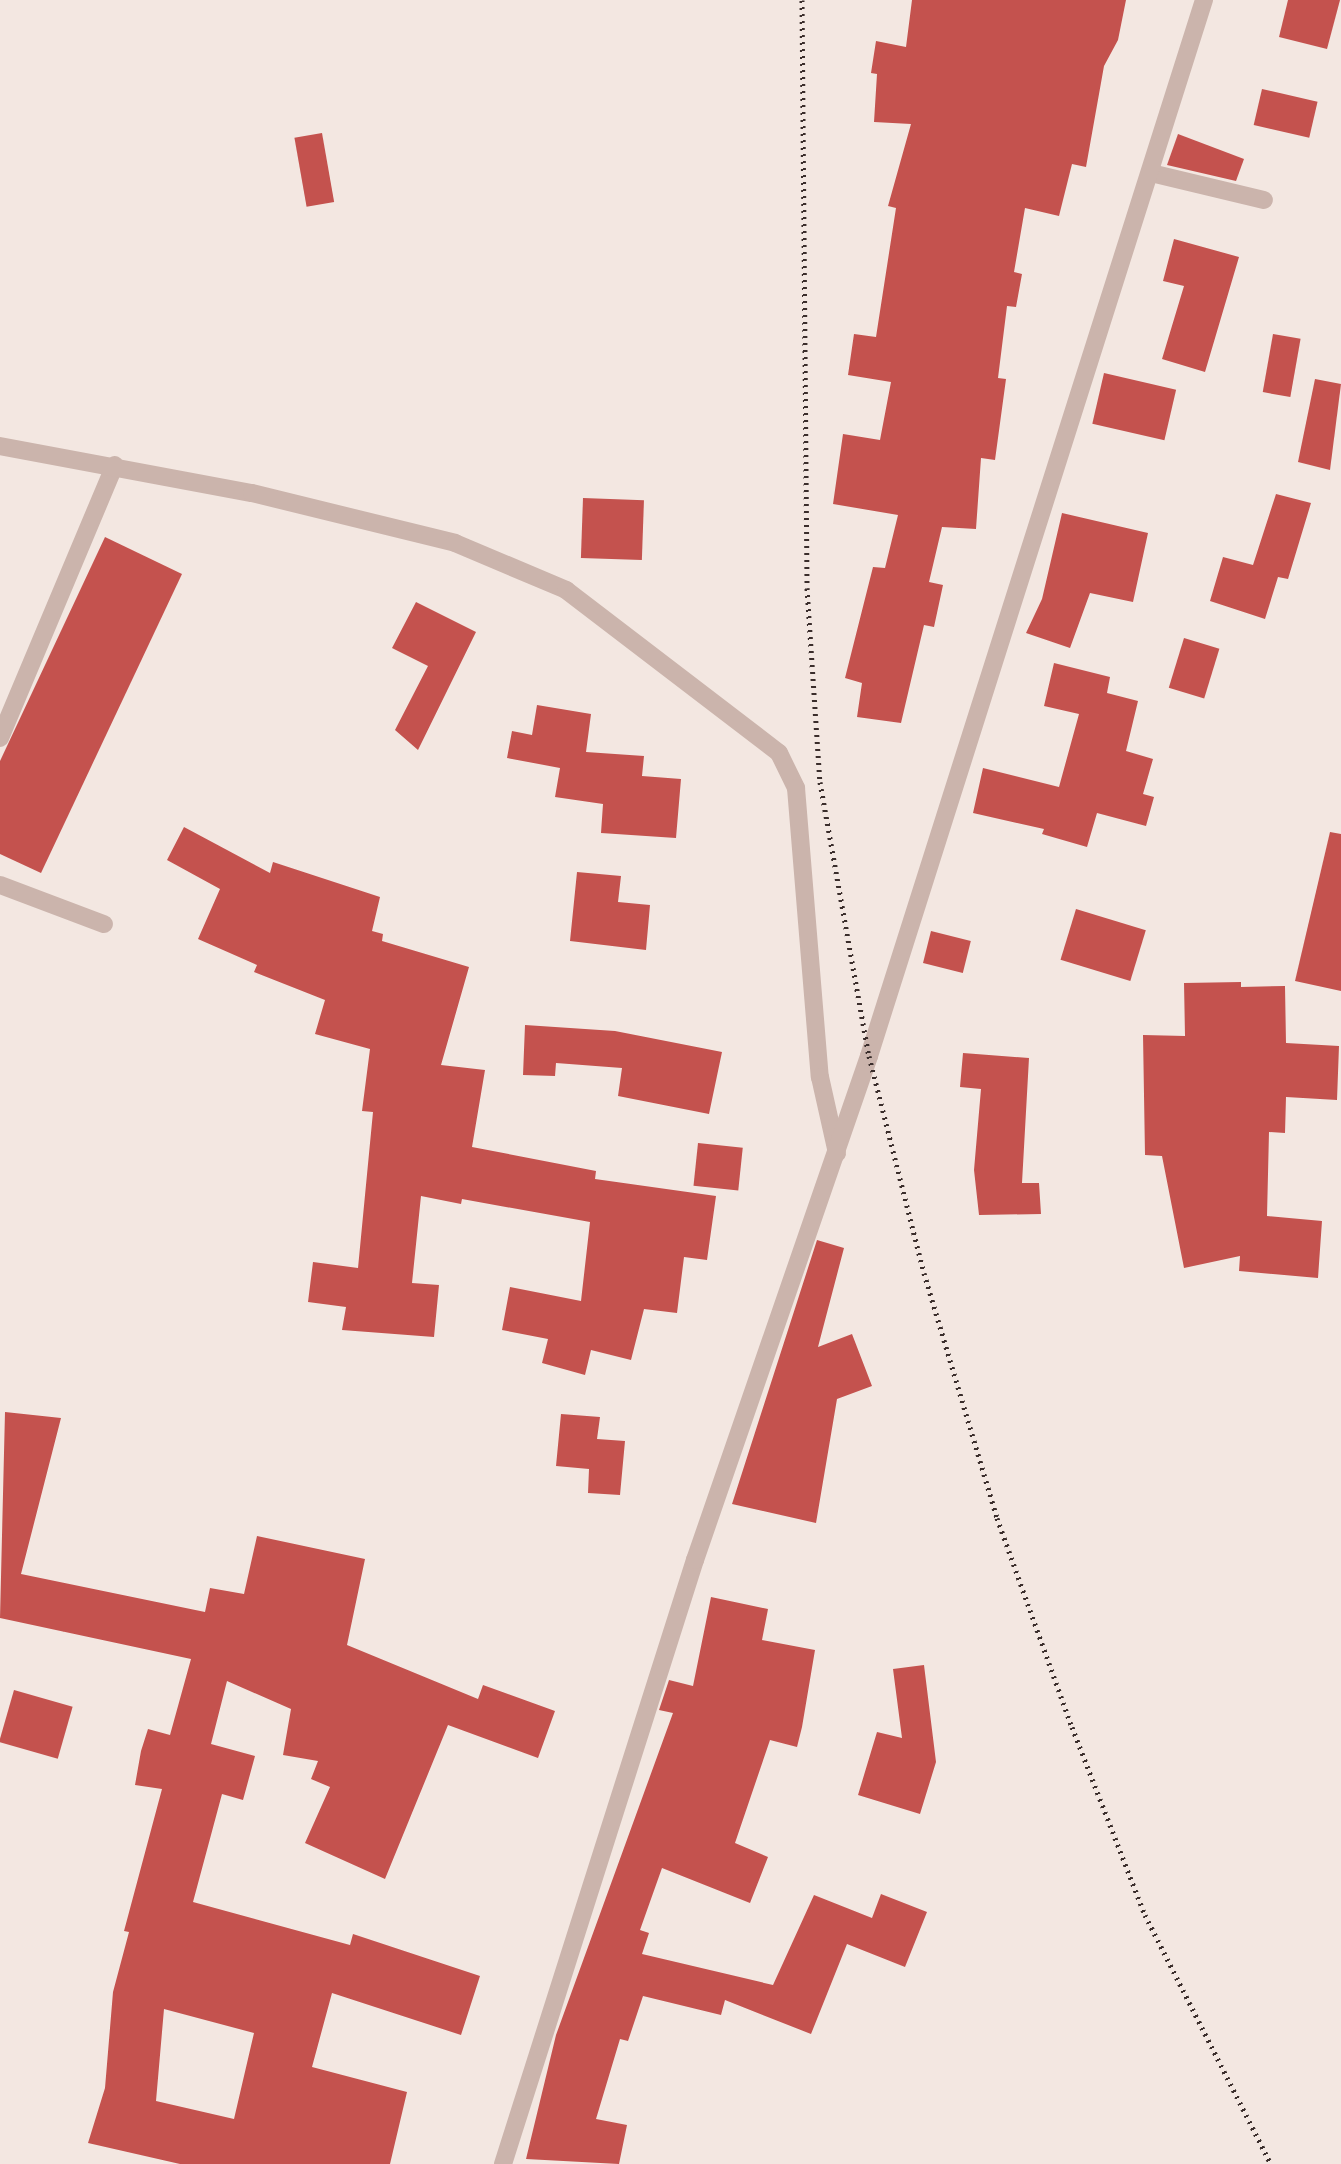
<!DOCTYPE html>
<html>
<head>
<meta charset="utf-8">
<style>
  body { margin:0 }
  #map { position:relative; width:1341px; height:2164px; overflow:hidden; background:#f3e7e1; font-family:"Fira Sans",sans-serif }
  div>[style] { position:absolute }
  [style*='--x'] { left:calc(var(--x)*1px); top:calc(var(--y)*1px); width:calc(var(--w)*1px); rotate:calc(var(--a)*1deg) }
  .building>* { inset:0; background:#c4524e; transform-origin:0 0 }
  .service>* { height:18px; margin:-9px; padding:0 9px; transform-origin:9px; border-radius:9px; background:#cbb4ac }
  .minor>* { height:18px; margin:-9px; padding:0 9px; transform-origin:9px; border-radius:9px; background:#cbb4ac }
  .rail>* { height:5px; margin-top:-2.5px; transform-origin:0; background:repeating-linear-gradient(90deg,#3a2d2b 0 2px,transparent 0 7px) }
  span { translate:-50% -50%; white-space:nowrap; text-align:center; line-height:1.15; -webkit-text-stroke:7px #faf2ed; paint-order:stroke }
</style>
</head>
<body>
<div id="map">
  <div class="building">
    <div style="clip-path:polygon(912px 0,1126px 0,1118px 40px,1104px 66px,1086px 167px,1072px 164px,1059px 216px,1025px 208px,1014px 272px,1022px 274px,1016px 307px,1007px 306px,998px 378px,1006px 379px,995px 460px,981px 458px,976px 529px,942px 527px,929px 582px,943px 585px,934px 627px,924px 625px,901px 723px,857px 717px,862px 683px,845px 678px,873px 567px,885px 568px,898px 515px,833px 504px,843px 434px,880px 440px,891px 382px,848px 375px,854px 334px,876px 337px,896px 208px,888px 206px,911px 124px,874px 122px,877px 74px,871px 73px,876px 41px,906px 47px)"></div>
    <div style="clip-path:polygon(1288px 0,1340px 0,1327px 49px,1279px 37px)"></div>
    <div style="left:1262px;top:89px;width:57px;height:37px;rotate:13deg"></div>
    <div style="left:322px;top:133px;width:70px;height:28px;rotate:80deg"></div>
    <div style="clip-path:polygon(1178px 134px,1244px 159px,1236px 181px,1167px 165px)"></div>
    <div style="clip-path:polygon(1174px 239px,1239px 257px,1205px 372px,1162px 359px,1184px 286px,1163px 281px)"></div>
    <div style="left:1273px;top:334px;width:28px;height:59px;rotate:10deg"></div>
    <div style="left:1104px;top:373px;width:74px;height:52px;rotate:13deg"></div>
    <div style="clip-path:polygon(1315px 379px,1341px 384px,1330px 470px,1298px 462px)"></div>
    <div style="clip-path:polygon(1276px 494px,1311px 503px,1288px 579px,1278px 577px,1265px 619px,1210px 601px,1223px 557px,1253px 565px)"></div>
    <div style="left:583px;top:498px;width:61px;height:60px;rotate:2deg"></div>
    <div style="clip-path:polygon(1062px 513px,1148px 533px,1133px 602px,1090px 593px,1070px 648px,1026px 633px,1042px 599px)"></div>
    <div style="clip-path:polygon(105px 537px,182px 574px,41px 873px,0 854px,0 761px)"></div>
    <div style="clip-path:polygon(416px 602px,476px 632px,418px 750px,395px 730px,428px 666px,392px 648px)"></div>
    <div style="left:1184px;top:638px;width:37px;height:52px;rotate:17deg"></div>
    <div style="clip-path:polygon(1054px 663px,1110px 677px,1107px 693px,1138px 701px,1126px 751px,1153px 759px,1143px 794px,1154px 797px,1146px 826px,1097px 813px,1087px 847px,1042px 834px,1044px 829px,973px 813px,983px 768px,1059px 787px,1079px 714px,1044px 706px)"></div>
    <div style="clip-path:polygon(537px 705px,591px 714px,586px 752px,644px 756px,642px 776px,681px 779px,676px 838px,601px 833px,603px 804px,555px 797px,560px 768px,507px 758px,512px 731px,532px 735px)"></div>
    <div style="clip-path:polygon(184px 827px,270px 873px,273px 862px,380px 897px,372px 931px,383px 934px,382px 941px,469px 967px,441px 1065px,485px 1070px,472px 1147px,596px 1171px,595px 1179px,716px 1196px,707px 1260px,684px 1257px,677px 1313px,644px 1309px,631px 1360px,591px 1350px,585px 1375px,542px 1363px,548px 1339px,502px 1330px,510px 1287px,581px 1301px,590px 1222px,462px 1199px,461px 1204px,421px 1196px,412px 1283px,439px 1285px,434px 1337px,342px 1330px,346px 1307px,308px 1302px,313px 1262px,358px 1268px,373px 1112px,362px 1111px,370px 1049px,315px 1034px,325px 1000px,254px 972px,257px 965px,198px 939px,220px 889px,167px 860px)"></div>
    <div style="clip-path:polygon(1330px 832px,1341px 834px,1341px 991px,1295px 981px)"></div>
    <div style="clip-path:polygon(577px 872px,621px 876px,618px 902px,650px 905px,646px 950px,570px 941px)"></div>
    <div style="left:1076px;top:909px;width:73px;height:53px;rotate:17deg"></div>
    <div style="left:931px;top:931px;width:41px;height:33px;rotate:14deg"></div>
    <div style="clip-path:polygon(1241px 982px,1241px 987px,1285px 986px,1286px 1043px,1339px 1046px,1337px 1100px,1286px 1097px,1285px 1133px,1269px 1132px,1267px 1216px,1322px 1221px,1318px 1278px,1239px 1271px,1240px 1256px,1184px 1268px,1162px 1156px,1145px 1155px,1143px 1035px,1185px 1036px,1184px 983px)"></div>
    <div style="clip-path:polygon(525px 1025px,615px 1031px,722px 1052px,709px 1114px,618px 1096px,622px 1068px,556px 1063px,555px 1076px,523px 1075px)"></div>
    <div style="clip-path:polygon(963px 1053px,1029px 1058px,1022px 1183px,1039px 1183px,1041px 1214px,979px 1215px,974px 1170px,981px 1089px,960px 1087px)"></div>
    <div style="left:698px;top:1143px;width:45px;height:43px;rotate:6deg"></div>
    <div style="clip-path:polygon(817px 1240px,844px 1248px,818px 1347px,852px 1334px,872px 1386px,837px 1399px,816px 1523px,732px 1504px)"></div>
    <div style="clip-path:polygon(evenodd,5px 1412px,61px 1418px,21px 1574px,205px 1612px,210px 1588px,244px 1594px,257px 1536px,365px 1559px,347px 1645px,478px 1699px,483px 1685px,555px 1711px,538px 1758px,448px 1725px,385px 1879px,305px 1843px,330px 1787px,311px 1779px,318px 1761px,283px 1755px,291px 1709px,227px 1681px,211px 1744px,255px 1756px,243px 1800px,222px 1794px,193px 1902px,350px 1945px,353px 1934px,480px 1976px,461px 2035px,332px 1993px,312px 2067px,407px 2092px,390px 2164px,180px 2164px,88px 2143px,105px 2088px,113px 1992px,129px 1932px,124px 1931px,162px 1789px,135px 1785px,141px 1751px,148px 1729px,170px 1735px,191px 1659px,0 1618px,5px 1412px,164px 2009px,254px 2033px,234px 2119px,156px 2101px,164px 2009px)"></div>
    <div style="clip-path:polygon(561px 1414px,600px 1417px,597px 1439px,625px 1441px,620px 1495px,588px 1493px,589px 1469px,556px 1466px)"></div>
    <div style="clip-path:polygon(711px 1597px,768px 1609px,762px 1640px,815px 1650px,802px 1727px,797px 1747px,770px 1740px,735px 1843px,768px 1857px,750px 1903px,662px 1868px,640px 1930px,649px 1933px,642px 1954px,773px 1985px,814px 1895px,872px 1918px,881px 1894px,927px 1912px,905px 1967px,847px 1944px,811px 2034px,725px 2000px,721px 2015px,643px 1996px,628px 2041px,620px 2039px,596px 2119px,627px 2125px,619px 2164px,526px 2159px,556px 2035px,673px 1713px,659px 1710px,669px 1680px,693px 1686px)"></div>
    <div style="clip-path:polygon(924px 1665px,936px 1762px,920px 1814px,858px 1795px,877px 1732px,902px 1738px,893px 1669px)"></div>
    <div style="left:14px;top:1690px;width:61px;height:54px;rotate:16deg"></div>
  </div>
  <div class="service">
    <div style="--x:0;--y:738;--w:296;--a:-67.2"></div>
    <div style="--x:0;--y:885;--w:111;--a:20.6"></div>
  </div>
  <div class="minor">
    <div style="--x:1151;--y:173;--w:116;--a:13.4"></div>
    <div style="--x:0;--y:446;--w:256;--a:10.6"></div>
    <div style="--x:252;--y:493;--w:209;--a:13.8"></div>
    <div style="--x:455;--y:543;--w:121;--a:22.9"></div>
    <div style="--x:566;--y:590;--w:268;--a:37.4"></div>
    <div style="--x:779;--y:753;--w:39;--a:64"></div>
    <div style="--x:796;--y:788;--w:290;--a:85.3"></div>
    <div style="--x:820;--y:1077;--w:78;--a:77.4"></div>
    <div style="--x:503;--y:2164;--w:634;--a:-72.37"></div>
    <div style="--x:695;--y:1560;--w:533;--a:-70.95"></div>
    <div style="--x:869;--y:1056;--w:1108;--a:-72.4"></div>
  </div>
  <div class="rail">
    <div style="--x:802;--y:0;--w:588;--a:89.51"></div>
    <div style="--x:807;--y:588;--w:194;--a:86.2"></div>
    <div style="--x:820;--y:782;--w:278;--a:79.9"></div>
    <div style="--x:869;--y:1056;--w:224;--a:75.8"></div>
    <div style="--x:924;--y:1273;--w:256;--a:73.4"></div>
    <div style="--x:997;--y:1518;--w:222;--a:70.3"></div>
    <div style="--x:1072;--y:1727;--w:202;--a:68.8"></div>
    <div style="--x:1145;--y:1915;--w:279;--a:63.2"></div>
  </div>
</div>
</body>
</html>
